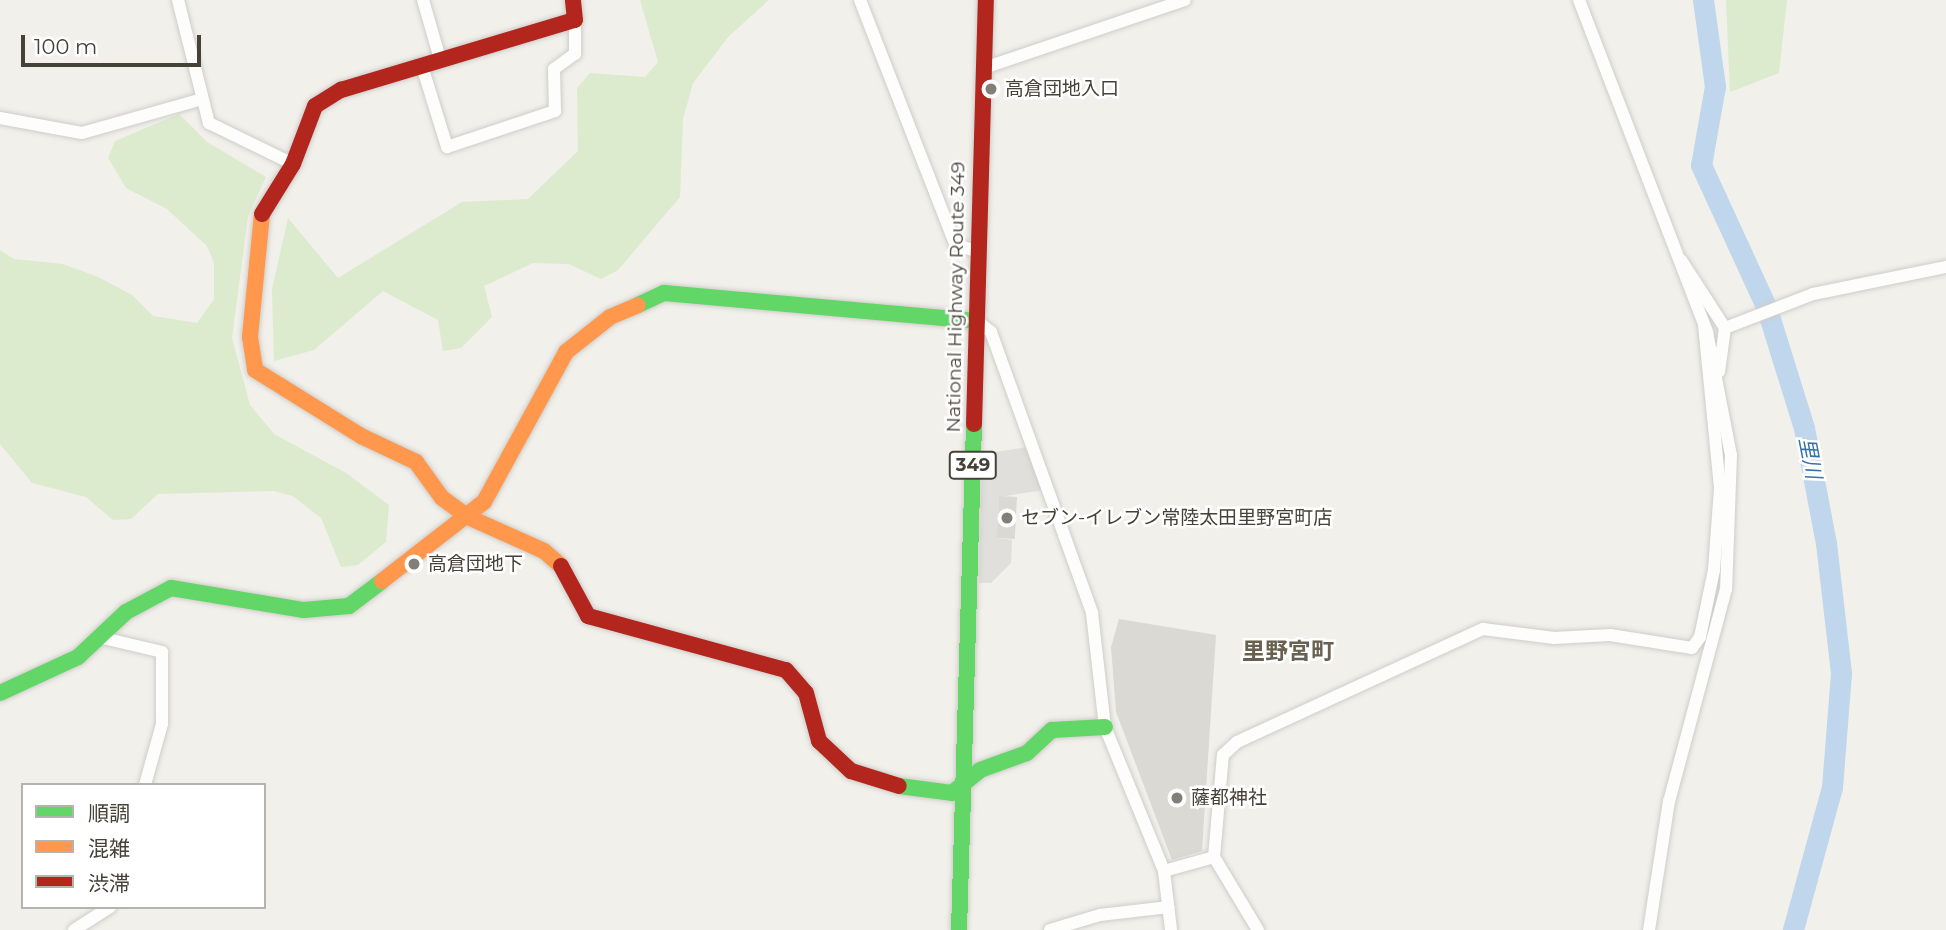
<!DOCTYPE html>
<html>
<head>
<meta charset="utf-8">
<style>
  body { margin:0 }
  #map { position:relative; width:1946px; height:930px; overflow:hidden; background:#f1f0eb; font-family:Montserrat,"Noto Sans JP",sans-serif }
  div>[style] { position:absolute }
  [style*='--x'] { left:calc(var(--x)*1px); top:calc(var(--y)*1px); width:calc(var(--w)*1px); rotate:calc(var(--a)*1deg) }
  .green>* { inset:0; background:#dceacd }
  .parking>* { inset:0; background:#e0dfdb }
  .river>* { height:21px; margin:-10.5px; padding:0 10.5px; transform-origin:10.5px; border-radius:10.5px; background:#bfd6ec }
  .building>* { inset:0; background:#dad9d4; transform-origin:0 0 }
  .roads { filter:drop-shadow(0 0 2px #cfcdc9) drop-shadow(0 0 2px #cfcdc9) }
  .street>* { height:12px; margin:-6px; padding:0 6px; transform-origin:6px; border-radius:6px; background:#fdfdfc }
  .fast>* { height:16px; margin:-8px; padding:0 8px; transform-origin:8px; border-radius:8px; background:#63d668 }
  .slow>* { height:16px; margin:-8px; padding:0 8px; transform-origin:8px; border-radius:8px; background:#ff974d }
  .jam>* { height:16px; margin:-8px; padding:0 8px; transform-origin:8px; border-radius:8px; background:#b3261e }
  .dots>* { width:19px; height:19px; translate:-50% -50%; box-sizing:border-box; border:4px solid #fff; border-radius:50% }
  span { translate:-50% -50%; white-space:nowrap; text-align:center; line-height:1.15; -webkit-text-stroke:5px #fff; paint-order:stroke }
  .shield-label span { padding:2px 5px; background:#fff; border:2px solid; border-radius:5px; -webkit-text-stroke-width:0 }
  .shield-label { font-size:18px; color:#464238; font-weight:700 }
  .poi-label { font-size:19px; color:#464238 }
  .left { translate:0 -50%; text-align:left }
  .street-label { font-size:19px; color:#464238 }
  .water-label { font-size:21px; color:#3771ac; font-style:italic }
  .quarter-label { font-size:23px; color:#696150; font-weight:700 }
  .legend { position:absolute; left:21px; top:783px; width:245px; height:126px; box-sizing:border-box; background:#fff; border:2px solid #b5b3af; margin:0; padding:9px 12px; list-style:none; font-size:21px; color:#464238 }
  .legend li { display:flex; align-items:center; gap:14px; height:35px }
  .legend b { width:35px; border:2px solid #b5b3af }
  .scale { position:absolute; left:21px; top:35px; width:180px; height:32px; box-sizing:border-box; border:4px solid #464238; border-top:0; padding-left:9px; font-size:21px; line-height:24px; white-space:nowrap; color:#464238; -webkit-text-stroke:5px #fff; paint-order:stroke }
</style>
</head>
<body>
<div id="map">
  <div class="green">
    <div style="clip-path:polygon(640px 0,769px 0,729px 36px,693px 83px,683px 119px,680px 197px,618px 270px,601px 279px,569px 264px,533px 263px,484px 286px,492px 317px,461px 348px,443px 351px,438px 320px,383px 291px,314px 350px,274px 361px,272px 289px,288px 218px,338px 278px,462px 202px,528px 199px,578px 151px,577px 88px,590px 73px,645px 77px,658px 62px)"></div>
    <div style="clip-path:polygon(1726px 0,1787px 0,1779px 73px,1730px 92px)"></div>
    <div style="clip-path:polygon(179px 114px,207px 142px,266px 177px,248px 216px,232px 338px,250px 405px,274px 434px,346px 473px,389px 505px,386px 542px,358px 565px,341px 567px,321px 518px,293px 496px,274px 491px,158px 494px,131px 519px,113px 520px,86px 497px,32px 483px,0 444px,0 250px,14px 259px,63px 264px,98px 277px,132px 295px,153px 316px,197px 323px,214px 299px,214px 263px,207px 246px,167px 209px,126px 188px,108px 158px,115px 141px)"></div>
  </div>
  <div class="parking">
    <div style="clip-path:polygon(1027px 447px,1044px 490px,999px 497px,997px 538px,1012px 540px,1011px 563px,991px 583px,979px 583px,982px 454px)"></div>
  </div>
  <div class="river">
    <div style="--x:1703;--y:0;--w:87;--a:82.1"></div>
    <div style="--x:1715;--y:86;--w:80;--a:100"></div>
    <div style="--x:1701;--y:165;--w:155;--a:65.3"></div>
    <div style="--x:1766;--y:306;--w:128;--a:72.7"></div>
    <div style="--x:1804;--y:428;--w:117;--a:79.2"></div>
    <div style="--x:1826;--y:543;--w:131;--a:83.4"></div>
    <div style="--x:1841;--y:673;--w:114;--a:94.5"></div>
    <div style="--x:1832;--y:787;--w:148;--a:105.3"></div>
  </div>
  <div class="building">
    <div style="left:999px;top:496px;width:18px;height:42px;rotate:3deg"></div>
    <div style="clip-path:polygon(1119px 619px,1216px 635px,1202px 851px,1172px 860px,1116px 712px,1111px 647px)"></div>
  </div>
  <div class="roads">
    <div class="street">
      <div style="--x:178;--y:0;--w:127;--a:75.9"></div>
      <div style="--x:209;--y:123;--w:93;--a:26"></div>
      <div style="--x:423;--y:0;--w:61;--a:73.9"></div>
      <div style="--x:860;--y:0;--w:262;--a:68.7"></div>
      <div style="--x:955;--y:244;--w:24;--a:19"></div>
      <div style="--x:1579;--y:0;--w:356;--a:68.9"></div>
      <div style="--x:1707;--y:332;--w:125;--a:79"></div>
      <div style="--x:1731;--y:455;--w:134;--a:92.1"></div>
      <div style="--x:1726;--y:589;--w:220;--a:105"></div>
      <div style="--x:1669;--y:801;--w:131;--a:98.8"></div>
      <div style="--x:422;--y:66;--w:85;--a:72.8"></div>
      <div style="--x:447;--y:147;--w:114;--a:-18.4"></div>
      <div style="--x:555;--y:111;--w:42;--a:-91.4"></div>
      <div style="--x:554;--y:69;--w:26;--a:-36"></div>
      <div style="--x:575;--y:54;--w:34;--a:-90"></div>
      <div style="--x:984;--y:68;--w:212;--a:-18.7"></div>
      <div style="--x:0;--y:118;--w:83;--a:10.4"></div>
      <div style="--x:82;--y:133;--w:125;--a:-15.8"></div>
      <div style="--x:1681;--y:260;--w:81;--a:57.1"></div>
      <div style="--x:1725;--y:328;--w:44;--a:97.8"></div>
      <div style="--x:977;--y:321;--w:18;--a:38"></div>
      <div style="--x:991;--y:332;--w:299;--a:70.2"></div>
      <div style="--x:1092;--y:613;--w:115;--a:83.5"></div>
      <div style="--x:1105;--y:727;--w:156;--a:67.7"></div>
      <div style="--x:1164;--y:871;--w:59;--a:83.2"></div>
      <div style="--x:1725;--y:328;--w:94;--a:-21.1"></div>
      <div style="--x:1813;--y:294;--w:136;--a:-11.5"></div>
      <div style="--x:103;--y:638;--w:61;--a:13.3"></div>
      <div style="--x:162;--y:652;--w:72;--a:90"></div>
      <div style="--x:162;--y:724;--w:63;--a:105.6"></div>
      <div style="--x:1214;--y:857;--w:85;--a:58.9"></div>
      <div style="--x:1164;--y:871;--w:52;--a:-15.6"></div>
      <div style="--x:1214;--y:857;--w:102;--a:-85"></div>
      <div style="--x:1223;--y:755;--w:19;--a:-43"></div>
      <div style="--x:1237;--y:742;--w:271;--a:-24.7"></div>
      <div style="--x:1483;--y:629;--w:72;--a:7.2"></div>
      <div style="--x:1554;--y:638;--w:56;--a:-3.1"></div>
      <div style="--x:1610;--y:635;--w:83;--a:9"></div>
      <div style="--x:1692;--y:648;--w:14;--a:-54"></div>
      <div style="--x:1700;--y:637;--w:68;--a:-78.2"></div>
      <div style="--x:1714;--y:570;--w:82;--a:-85.8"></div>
      <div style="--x:1720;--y:488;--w:163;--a:-95.6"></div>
      <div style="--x:74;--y:930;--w:43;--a:-32.6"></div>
      <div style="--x:1050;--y:930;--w:52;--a:-16.7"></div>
      <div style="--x:1100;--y:915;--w:69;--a:-6.6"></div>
    </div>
    <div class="fast">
      <div style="--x:638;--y:305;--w:29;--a:-25"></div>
      <div style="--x:664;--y:293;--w:314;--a:5.1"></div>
      <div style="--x:0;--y:693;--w:86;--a:-24.8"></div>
      <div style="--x:78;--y:657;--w:66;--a:-43.2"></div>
      <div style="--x:126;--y:612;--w:51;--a:-28.1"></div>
      <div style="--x:171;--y:588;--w:135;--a:9.4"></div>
      <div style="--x:304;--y:610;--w:45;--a:-5.1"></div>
      <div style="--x:349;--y:606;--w:41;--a:-37.1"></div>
      <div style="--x:899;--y:786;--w:53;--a:7.5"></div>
      <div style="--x:952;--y:793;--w:36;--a:-39"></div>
      <div style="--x:980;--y:770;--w:50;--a:-19.9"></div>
      <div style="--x:1027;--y:753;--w:34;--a:-43"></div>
      <div style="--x:1052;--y:730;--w:53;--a:-3.2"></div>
      <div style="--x:959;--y:930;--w:506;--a:-88.3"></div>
    </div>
    <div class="slow">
      <div style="--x:262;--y:214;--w:124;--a:95.6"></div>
      <div style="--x:250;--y:337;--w:33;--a:81"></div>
      <div style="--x:255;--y:370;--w:125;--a:31.9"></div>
      <div style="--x:361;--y:436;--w:61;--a:25.3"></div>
      <div style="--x:416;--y:462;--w:44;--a:54.2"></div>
      <div style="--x:442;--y:498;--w:32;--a:36"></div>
      <div style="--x:468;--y:517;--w:83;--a:24.1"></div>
      <div style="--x:544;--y:551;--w:23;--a:41"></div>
      <div style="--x:382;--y:581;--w:129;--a:-37.8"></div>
      <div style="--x:484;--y:502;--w:171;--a:-61.3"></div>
      <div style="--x:566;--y:352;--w:56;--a:-38.5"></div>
      <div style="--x:610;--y:317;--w:30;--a:-23"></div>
    </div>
    <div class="jam">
      <div style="--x:262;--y:214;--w:59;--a:-58.2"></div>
      <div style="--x:293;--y:164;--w:62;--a:-69.2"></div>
      <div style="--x:315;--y:106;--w:31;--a:-32"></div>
      <div style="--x:341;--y:90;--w:244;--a:-16.7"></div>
      <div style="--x:575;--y:20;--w:20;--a:-96"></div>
      <div style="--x:974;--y:424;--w:424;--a:-88.4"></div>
      <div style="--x:561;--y:566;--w:57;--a:61.6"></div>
      <div style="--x:588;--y:616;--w:205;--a:15.3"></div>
      <div style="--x:786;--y:670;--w:30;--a:49"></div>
      <div style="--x:806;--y:693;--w:50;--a:74.8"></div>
      <div style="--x:819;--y:741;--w:44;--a:43.2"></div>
      <div style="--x:851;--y:771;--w:50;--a:17.4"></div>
    </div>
  </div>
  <div class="dots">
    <div style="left:991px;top:89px;background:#827f77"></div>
    <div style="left:1007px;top:518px;background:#827f77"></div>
    <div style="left:414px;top:564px;background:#827f77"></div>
    <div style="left:1177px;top:798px;background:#827f77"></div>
  </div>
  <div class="shield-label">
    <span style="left:973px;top:465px">349</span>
  </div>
  <div class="poi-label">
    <span class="left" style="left:1005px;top:89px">高倉団地入口</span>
    <span class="left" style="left:1021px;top:518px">セブン-イレブン常陸太田里野宮町店</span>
    <span class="left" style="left:428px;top:564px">高倉団地下</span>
    <span class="left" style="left:1191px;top:798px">薩都神社</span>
  </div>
  <div class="street-label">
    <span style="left:956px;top:297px;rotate:-89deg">National Highway Route 349</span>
  </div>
  <div class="water-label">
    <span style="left:1810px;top:458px;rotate:79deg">里川</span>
  </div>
  <div class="quarter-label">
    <span style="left:1288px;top:651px">里野宮町</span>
  </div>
  <ul class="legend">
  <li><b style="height:9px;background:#63d668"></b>順調</li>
  <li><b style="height:9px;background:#ff974d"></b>混雑</li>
  <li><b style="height:9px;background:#b3261e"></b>渋滞</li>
  </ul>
  <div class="scale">100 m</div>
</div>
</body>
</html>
